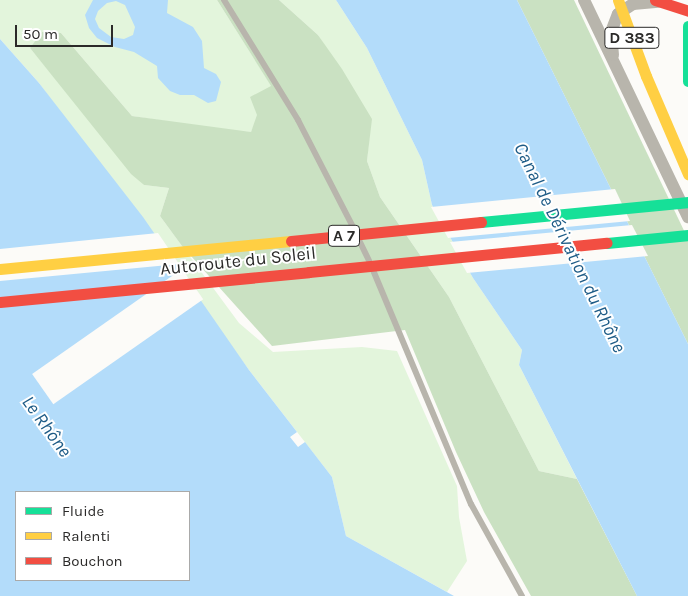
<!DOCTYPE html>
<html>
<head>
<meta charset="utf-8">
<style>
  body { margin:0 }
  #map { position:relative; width:688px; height:596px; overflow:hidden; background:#fcfbf8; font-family:Karla,sans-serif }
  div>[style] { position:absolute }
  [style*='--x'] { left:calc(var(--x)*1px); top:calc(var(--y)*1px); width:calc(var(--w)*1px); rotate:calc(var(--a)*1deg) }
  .green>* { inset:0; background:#e3f5dc }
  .forest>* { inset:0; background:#cae1c2 }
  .water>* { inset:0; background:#b3dcfa }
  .pier>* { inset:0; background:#fcfbf8; transform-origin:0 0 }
  .lane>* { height:6px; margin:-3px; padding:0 3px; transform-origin:3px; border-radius:3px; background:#b8b5ac }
  .street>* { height:12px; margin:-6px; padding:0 6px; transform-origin:6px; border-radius:6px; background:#b8b5ac }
  .fast>* { height:11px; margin:-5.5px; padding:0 5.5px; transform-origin:5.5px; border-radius:5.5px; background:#16e098 }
  .slow>* { height:11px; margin:-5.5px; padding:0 5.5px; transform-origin:5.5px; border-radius:5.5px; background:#ffcf43 }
  .jam>* { height:11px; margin:-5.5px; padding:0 5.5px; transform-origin:5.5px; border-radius:5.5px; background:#f24e42 }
  .fast-bridge>* { height:11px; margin:-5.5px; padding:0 5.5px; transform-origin:5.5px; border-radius:5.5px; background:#16e098 }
  .slow-bridge>* { height:11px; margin:-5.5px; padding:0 5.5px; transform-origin:5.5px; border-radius:5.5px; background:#ffcf43 }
  .jam-bridge>* { height:11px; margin:-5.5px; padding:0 5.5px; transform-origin:5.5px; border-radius:5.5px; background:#f24e42 }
  span { translate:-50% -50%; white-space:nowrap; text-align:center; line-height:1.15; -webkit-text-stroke:4px #fff; paint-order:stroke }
  .shield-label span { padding:1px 4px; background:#fff; border:1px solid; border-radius:4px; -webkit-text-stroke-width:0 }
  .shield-label { font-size:16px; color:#2b2a29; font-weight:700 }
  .street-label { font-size:18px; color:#2b2a29 }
  .water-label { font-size:19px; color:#1e5c87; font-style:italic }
  .legend { position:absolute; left:15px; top:491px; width:175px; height:90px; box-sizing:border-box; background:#fff; border:1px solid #aaaaa9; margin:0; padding:6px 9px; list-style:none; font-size:15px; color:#2b2a29 }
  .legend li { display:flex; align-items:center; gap:10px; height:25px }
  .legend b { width:25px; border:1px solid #aaaaa9 }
  .scale { position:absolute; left:15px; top:25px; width:98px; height:22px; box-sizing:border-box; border:2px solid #2b2a29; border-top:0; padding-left:6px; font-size:15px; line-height:18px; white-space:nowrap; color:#2b2a29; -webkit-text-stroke:4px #fff; paint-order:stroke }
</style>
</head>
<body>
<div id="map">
  <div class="green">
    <div style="clip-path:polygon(0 0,217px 0,272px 87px,251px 132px,229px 131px,132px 116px,61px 33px,30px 48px,144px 185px,169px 188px,160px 216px,239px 323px,273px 352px,362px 347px,397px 351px,457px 486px,459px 517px,467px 561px,447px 592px,346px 536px,332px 477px,249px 370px,39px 83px,0 39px)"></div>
    <div style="clip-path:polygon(279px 0,336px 0,367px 48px,422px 160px,432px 205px,473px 278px,522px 350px,519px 365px,577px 479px,539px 471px,449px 297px,380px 197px,367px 161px,371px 119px,318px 35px)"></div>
  </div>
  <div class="forest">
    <div style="clip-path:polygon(217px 0,279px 0,318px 35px,342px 69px,372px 119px,367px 161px,380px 197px,449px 297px,539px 471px,577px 479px,637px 596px,531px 596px,484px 512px,456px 452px,405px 330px,272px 346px,182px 246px,160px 216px,169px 188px,144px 185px,131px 174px,30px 48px,42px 32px,61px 33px,132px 116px,251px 132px,257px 115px,250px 97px,271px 86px)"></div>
    <div style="clip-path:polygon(517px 0,574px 0,688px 239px,688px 344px)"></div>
  </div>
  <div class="water">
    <div style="clip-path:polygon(evenodd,93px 0,168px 0,167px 13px,193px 27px,202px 41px,204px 68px,216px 74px,221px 82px,216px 101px,208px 103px,194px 95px,180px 95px,170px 91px,158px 78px,157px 66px,134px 52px,115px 47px,97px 38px,89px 28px,85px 15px,93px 0,116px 1px,125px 5px,135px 27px,133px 35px,124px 39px,111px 37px,99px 28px,95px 19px,98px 11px,107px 3px,116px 1px)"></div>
    <div style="clip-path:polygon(336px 0,517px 0,688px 344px,688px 596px,637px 596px,519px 365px,522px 350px,473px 278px,432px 205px,422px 160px,367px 48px)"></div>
    <div style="clip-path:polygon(evenodd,0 39px,39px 83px,143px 217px,249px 370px,297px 432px,290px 437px,298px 447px,305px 442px,332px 477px,346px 536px,454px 596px,0 596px,0 39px,16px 492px,189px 492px,189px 580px,16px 580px,16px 492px)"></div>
  </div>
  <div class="pier">
    <div style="clip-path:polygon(615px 189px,630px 221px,448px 238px,431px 207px)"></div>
    <div style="clip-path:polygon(632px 225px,648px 256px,467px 273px,450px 242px)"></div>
    <div style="clip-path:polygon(158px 233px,179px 264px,0 281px,0 249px)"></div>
    <div style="left:182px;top:269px;width:37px;height:183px;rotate:55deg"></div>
  </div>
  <div class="lane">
    <div style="--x:224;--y:0;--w:141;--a:58.3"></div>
    <div style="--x:298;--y:120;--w:123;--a:62.8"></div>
    <div style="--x:358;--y:238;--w:25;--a:64"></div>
    <div style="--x:373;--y:270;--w:254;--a:67.3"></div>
    <div style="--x:471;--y:504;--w:105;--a:61"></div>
  </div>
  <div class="street">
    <div style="--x:584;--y:0;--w:241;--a:64.4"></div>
    <div style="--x:613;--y:55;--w:23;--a:-95"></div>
    <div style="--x:611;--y:32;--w:19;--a:-69"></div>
    <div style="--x:618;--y:14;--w:18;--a:-34"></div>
    <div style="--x:633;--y:4;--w:25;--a:-5"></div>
  </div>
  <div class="fast">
    <div style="--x:688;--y:26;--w:55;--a:90"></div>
  </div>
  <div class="slow">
    <div style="--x:646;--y:76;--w:107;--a:66.8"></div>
  </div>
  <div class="jam">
    <div style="--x:655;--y:0;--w:35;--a:18"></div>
    <div style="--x:0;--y:302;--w:310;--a:-5.5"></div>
  </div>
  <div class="fast-bridge">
    <div style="--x:481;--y:222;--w:208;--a:-5.5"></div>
    <div style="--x:607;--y:243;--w:81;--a:-5.6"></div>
  </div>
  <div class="slow-bridge">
    <div style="--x:618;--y:0;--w:81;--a:69.8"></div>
    <div style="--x:0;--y:269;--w:292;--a:-5.5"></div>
  </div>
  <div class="jam-bridge">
    <div style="--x:291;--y:241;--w:191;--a:-5.7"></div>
    <div style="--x:309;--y:272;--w:299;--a:-5.6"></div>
  </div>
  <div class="shield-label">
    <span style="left:632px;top:38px">D 383</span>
    <span style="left:344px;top:236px">A 7</span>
  </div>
  <div class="street-label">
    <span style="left:238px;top:261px;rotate:-6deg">Autoroute du Soleil</span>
  </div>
  <div class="water-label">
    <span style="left:569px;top:248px;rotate:64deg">Canal de Dérivation du Rhône</span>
    <span style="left:46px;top:427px;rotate:54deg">Le Rhône</span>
  </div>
  <ul class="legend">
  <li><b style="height:6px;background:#16e098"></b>Fluide</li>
  <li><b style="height:6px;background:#ffcf43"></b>Ralenti</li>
  <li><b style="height:6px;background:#f24e42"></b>Bouchon</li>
  </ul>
  <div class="scale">50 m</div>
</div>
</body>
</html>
